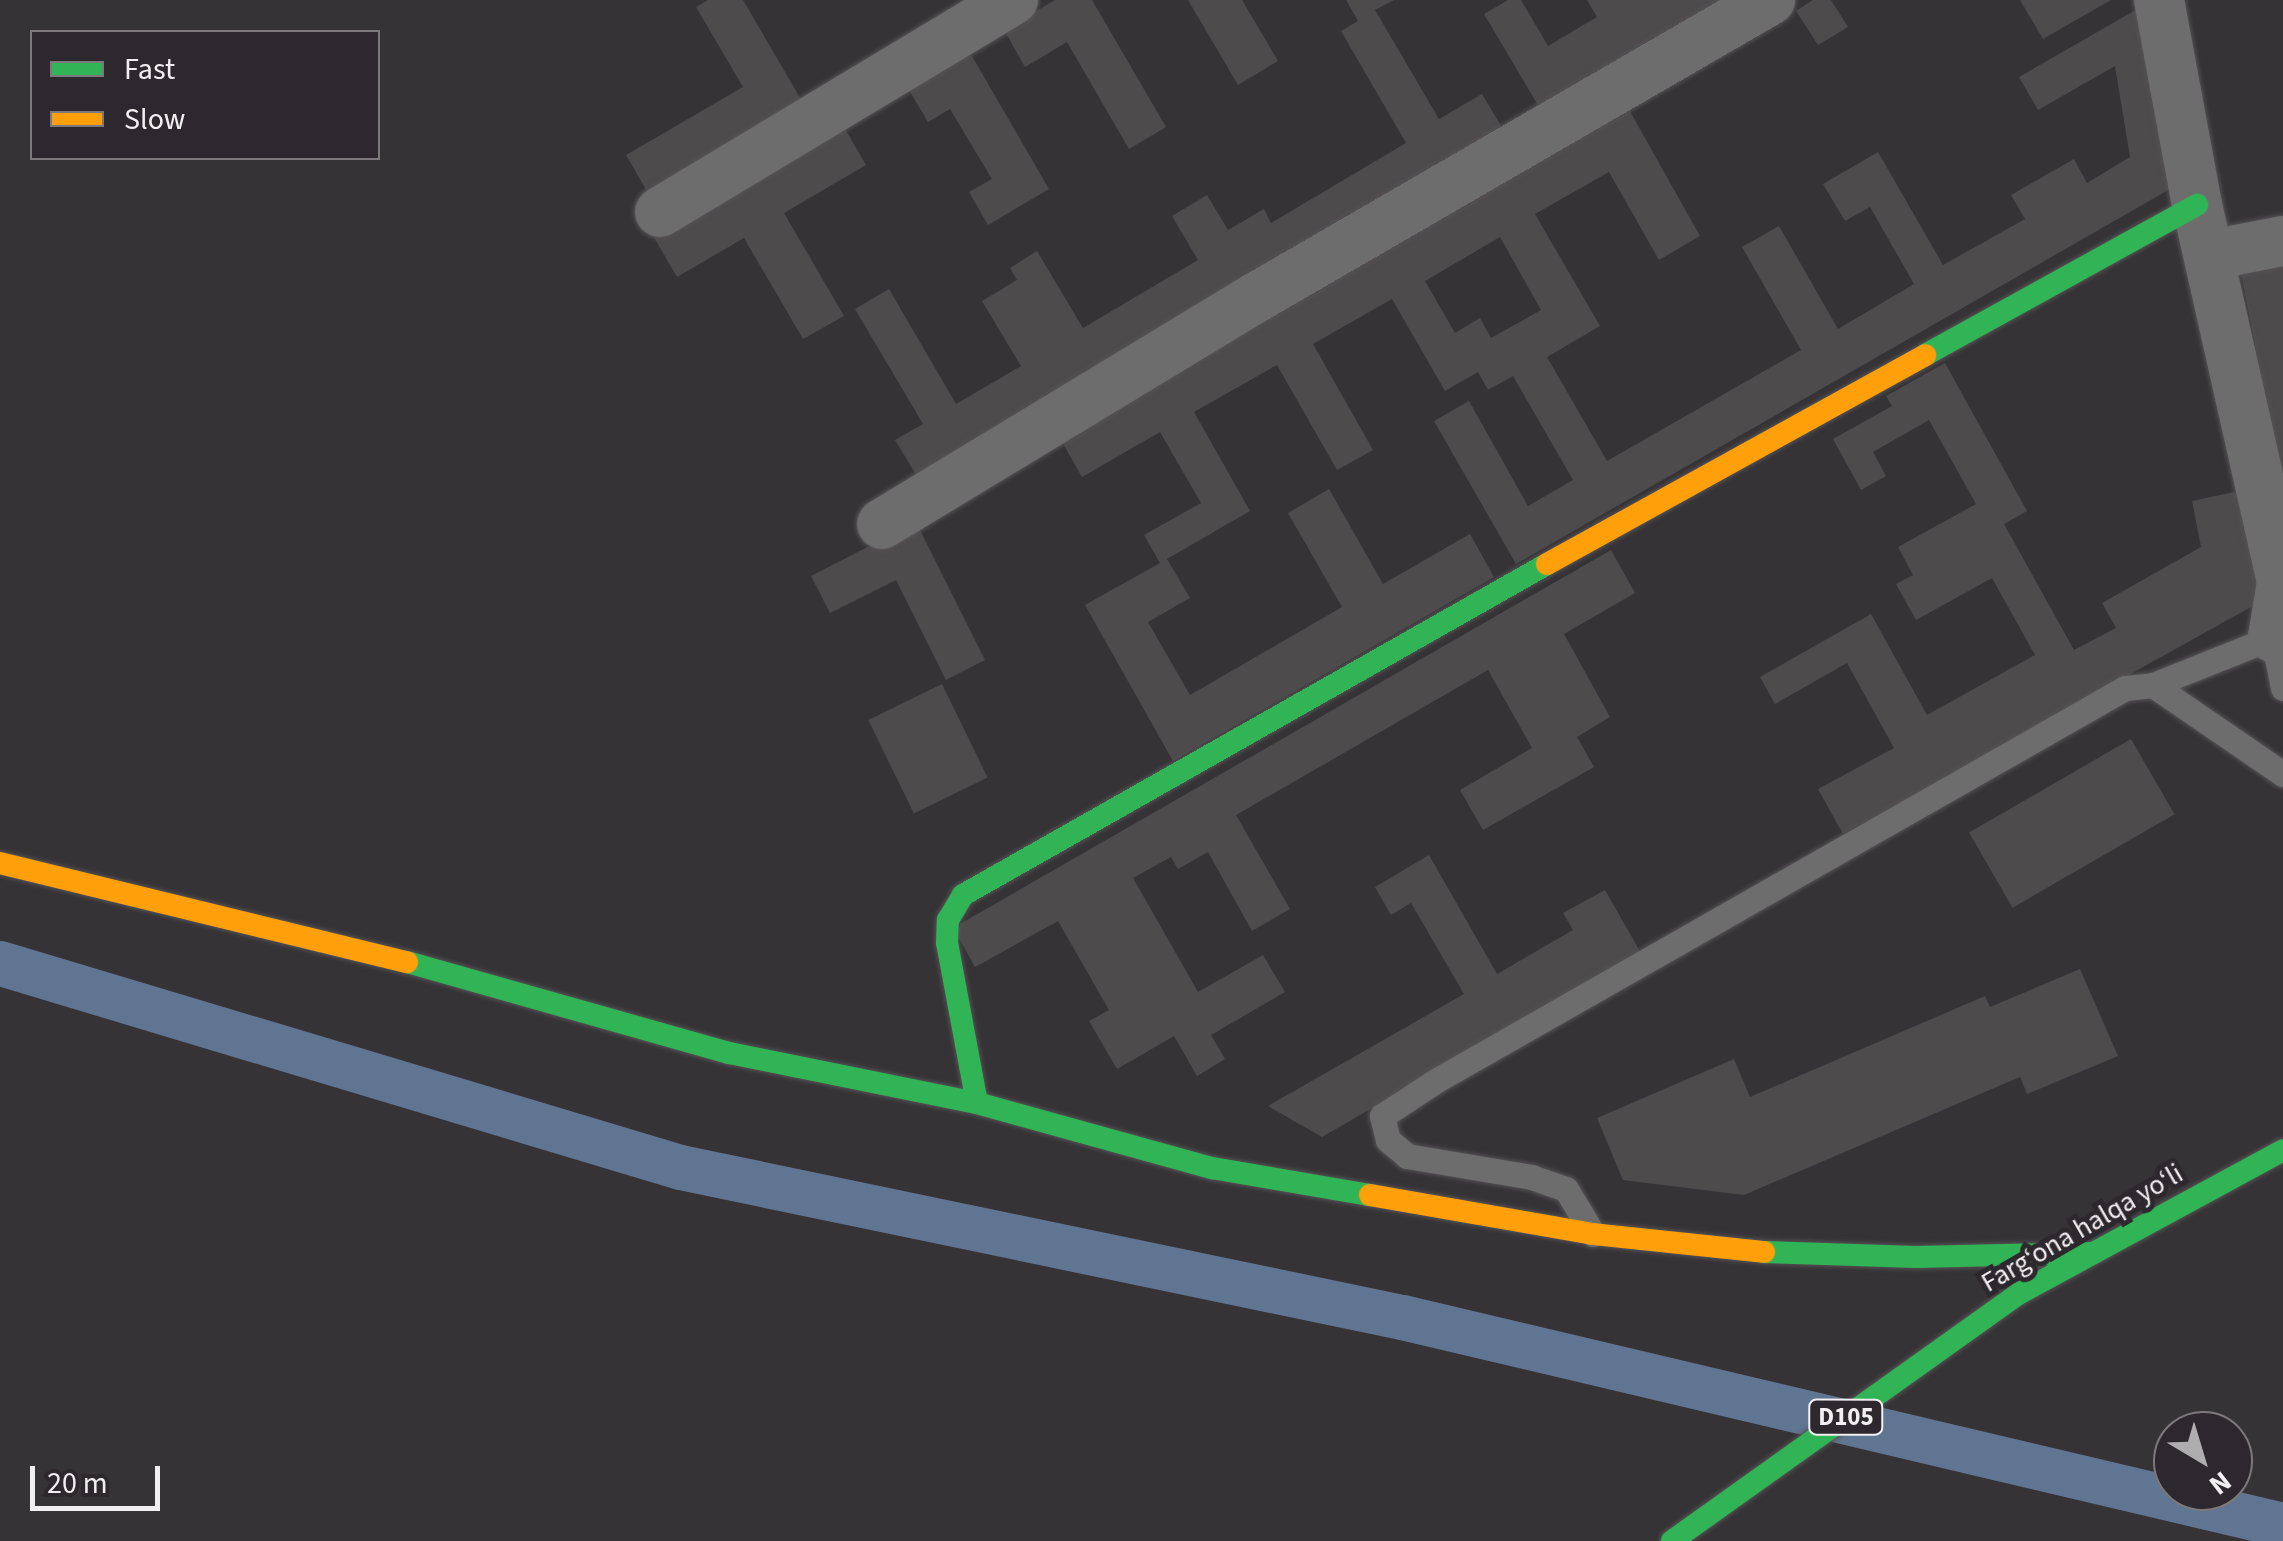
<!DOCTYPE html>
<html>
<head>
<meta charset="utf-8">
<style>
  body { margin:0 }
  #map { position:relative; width:2283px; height:1541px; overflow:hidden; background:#363336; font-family:"Source Sans 3",sans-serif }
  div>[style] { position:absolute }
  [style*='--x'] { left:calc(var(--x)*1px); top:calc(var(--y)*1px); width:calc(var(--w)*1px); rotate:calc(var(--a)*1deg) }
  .canal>* { height:45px; margin:-22.5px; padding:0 22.5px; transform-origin:22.5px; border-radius:22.5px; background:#607591 }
  .building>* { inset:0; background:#4e4b4d; transform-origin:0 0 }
  .roads { filter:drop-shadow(0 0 2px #545254) drop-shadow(0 0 2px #545254) }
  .lane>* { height:25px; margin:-12.5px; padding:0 12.5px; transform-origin:12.5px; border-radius:12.5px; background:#6e6d6e }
  .street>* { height:50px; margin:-25px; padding:0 25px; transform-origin:25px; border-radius:25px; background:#6e6d6e }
  .fast>* { height:22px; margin:-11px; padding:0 11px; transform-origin:11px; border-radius:11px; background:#30b455 }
  .slow>* { height:22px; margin:-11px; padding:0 11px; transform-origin:11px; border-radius:11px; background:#ff9f0a }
  span { translate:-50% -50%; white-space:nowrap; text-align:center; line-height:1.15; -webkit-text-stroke:10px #2d282d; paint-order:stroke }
  .shield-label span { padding:2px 8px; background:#2d282d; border:2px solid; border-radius:8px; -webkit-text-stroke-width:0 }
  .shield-label { font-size:25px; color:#f2eff2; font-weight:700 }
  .street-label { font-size:28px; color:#f2eff2 }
  .legend { position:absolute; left:30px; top:30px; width:350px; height:130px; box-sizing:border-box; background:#2d282d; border:2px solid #7c787c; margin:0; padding:12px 18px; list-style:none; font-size:30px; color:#f2eff2 }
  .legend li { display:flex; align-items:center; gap:20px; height:50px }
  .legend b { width:50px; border:2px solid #7c787c }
  .north { position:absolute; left:2153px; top:1411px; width:100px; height:100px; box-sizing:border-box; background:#2d282d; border:2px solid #7c787c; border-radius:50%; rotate:142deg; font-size:28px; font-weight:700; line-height:40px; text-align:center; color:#f2eff2 }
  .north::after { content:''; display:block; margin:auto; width:35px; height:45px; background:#b0adb0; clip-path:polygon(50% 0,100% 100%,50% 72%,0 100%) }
  .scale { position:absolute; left:30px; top:1466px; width:130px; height:45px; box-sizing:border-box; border:5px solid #f2eff2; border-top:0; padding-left:12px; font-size:30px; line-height:35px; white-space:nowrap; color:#f2eff2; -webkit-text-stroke:8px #2d282d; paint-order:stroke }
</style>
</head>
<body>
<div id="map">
  <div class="canal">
    <div style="--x:0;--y:963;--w:710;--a:16.7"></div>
    <div style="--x:680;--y:1167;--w:737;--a:11.74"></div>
    <div style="--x:1402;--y:1317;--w:905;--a:13.28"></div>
  </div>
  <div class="building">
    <div style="clip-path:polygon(708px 0,743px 0,803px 103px,648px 193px,626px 155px,743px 87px,696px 7px)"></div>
    <div style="clip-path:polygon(1055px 0,1092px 0,1166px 127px,1129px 149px,1067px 42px,1025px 67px,1004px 30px)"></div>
    <div style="clip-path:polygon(1188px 0,1242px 0,1278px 61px,1238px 85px)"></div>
    <div style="clip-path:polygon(1346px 0,1394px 0,1375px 10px,1439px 119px,1482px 94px,1506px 134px,920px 481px,895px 440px,923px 424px,855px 309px,889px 289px,956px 404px,1021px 366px,982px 301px,1017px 280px,1010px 268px,1037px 251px,1083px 328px,1198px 260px,1172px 216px,1207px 195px,1228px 230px,1264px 209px,1271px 223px,1406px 143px,1341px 31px,1358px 21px)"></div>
    <div style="clip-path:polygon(1508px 0,1521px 0,1548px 46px,1597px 17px,1587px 0,1731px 0,1542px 112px,1484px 14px)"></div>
    <div style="clip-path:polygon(1813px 0,1831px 0,1848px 27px,1818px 45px,1796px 11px)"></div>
    <div style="clip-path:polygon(2020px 0,2111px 0,2043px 39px)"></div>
    <div style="clip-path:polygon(evenodd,2146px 4px,2177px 185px,1516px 564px,1434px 421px,1469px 401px,1528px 506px,1573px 480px,1513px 376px,1488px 390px,1478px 372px,1445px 391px,1392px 299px,1313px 344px,1373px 450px,1337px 470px,1277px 365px,1194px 412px,1250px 511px,1167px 559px,1190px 598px,1148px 622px,1190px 695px,1342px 607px,1288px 513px,1329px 489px,1383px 584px,1470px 534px,1494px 577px,1173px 761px,1085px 605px,1160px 563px,1144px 535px,1201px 503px,1160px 432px,1082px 477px,1057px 433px,1627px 106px,1700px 236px,1659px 260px,1609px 172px,1535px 214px,1600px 326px,1547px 357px,1607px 461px,1801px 350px,1742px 247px,1779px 226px,1838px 329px,1914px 284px,1870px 207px,1845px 221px,1823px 184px,1878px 152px,1943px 265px,2025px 219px,2011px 195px,2074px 159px,2087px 183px,2130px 157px,2115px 66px,2038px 110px,2019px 77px,2146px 4px,1500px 237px,1541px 310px,1491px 338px,1480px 318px,1455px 333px,1425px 281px,1500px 237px)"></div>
    <div style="clip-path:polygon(965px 44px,1049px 189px,988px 225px,969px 192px,992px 179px,950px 109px,928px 122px,903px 80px)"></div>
    <div style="clip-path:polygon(841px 122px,866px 165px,784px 213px,844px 316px,803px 339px,744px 238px,677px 277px,652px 234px)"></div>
    <div style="clip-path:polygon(2283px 254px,2283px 478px,2281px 478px,2239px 262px)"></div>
    <div style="clip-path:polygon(1945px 363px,2027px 511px,2004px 524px,2074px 650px,2116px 628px,2102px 603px,2201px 547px,2192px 501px,2248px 489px,2269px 597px,1843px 834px,1818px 789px,1894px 748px,1847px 663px,1775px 704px,1760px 677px,1871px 614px,1927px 715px,2035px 655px,1992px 578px,1916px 620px,1896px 584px,1913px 575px,1898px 547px,1976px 504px,1929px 420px,1873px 452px,1886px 476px,1861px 490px,1833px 439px,1892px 406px,1886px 396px)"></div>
    <div style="clip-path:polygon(916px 522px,985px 660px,946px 680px,896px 580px,830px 613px,811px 576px)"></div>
    <div style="clip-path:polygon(1611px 550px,1635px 593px,1564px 634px,1610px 717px,1577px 737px,1594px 767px,1483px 830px,1460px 790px,1532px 748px,1488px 670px,1236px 815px,1290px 909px,1252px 931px,1208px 852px,1178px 869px,1171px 857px,1133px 878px,1198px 992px,1263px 955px,1285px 992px,1211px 1035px,1225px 1059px,1197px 1076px,1174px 1036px,1117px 1069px,1089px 1021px,1109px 1010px,1058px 921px,975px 967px,953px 928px)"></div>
    <div style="left:942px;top:684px;width:104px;height:82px;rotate:64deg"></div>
    <div style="left:2131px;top:739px;width:87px;height:187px;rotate:60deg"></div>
    <div style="clip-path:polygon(1429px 855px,1497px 974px,1573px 930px,1563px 913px,1605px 890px,1641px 953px,1322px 1137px,1268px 1106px,1464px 994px,1411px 903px,1391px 915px,1375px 887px)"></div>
    <div style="clip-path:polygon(2080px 969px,2118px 1056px,2027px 1094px,2020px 1077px,1744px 1195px,1623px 1180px,1597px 1118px,1734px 1059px,1750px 1097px,1985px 996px,1990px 1007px)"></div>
  </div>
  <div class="roads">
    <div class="lane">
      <div style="--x:2153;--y:685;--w:158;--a:34.4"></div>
      <div style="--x:1593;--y:1234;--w:52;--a:-121"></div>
      <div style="--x:1566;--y:1189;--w:36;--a:-161"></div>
      <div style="--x:1532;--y:1177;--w:127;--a:-170.5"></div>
      <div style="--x:1407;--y:1156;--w:25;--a:-140"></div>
      <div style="--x:1388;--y:1140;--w:25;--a:-104"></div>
      <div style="--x:1382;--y:1116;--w:66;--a:-33.2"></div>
      <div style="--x:1437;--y:1080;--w:792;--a:-29.67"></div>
      <div style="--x:2125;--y:688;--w:28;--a:-6"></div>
      <div style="--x:2153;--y:685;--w:129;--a:-21.8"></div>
      <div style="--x:2273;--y:637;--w:52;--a:78.9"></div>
    </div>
    <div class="street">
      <div style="--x:2159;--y:0;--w:208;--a:79.5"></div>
      <div style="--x:2197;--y:205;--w:386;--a:77.3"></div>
      <div style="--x:2282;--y:582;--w:56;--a:99.3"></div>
      <div style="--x:2273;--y:637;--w:10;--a:-11"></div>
      <div style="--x:660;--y:212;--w:412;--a:-31"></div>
      <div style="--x:2211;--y:255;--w:73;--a:-11"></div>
      <div style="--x:882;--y:524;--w:438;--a:-31.2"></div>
      <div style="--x:1257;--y:297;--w:593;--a:-30.07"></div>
    </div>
    <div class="fast">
      <div style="--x:1925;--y:355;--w:311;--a:-28.9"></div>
      <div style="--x:407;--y:962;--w:335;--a:15.8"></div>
      <div style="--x:729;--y:1053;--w:253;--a:11.4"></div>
      <div style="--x:977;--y:1103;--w:244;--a:15.5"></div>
      <div style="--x:1212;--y:1168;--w:160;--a:9.7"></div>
      <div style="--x:977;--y:1103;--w:163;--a:-100.6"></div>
      <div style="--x:947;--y:943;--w:23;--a:-88"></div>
      <div style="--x:948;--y:920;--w:29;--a:-59"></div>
      <div style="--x:963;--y:895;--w:671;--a:-29.54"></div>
      <div style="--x:1764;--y:1252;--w:152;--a:1.9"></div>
      <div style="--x:1916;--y:1257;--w:175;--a:-1.3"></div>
      <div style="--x:1672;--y:1541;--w:427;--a:-35.5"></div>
      <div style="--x:2020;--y:1293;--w:299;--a:-28.5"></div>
    </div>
    <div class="slow">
      <div style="--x:1547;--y:564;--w:432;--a:-28.9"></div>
      <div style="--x:0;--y:863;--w:419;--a:13.7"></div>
      <div style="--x:1370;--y:1195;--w:226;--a:9.9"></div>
      <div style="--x:1593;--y:1234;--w:172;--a:6"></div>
    </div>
  </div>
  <div class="shield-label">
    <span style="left:1846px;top:1417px">D105</span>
  </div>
  <div class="street-label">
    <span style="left:2082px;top:1228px;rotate:-30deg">Farg‘ona halqa yo‘li</span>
  </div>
  <ul class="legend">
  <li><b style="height:12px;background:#30b455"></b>Fast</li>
  <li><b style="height:12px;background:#ff9f0a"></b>Slow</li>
  </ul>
  <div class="north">N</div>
  <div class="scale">20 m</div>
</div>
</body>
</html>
